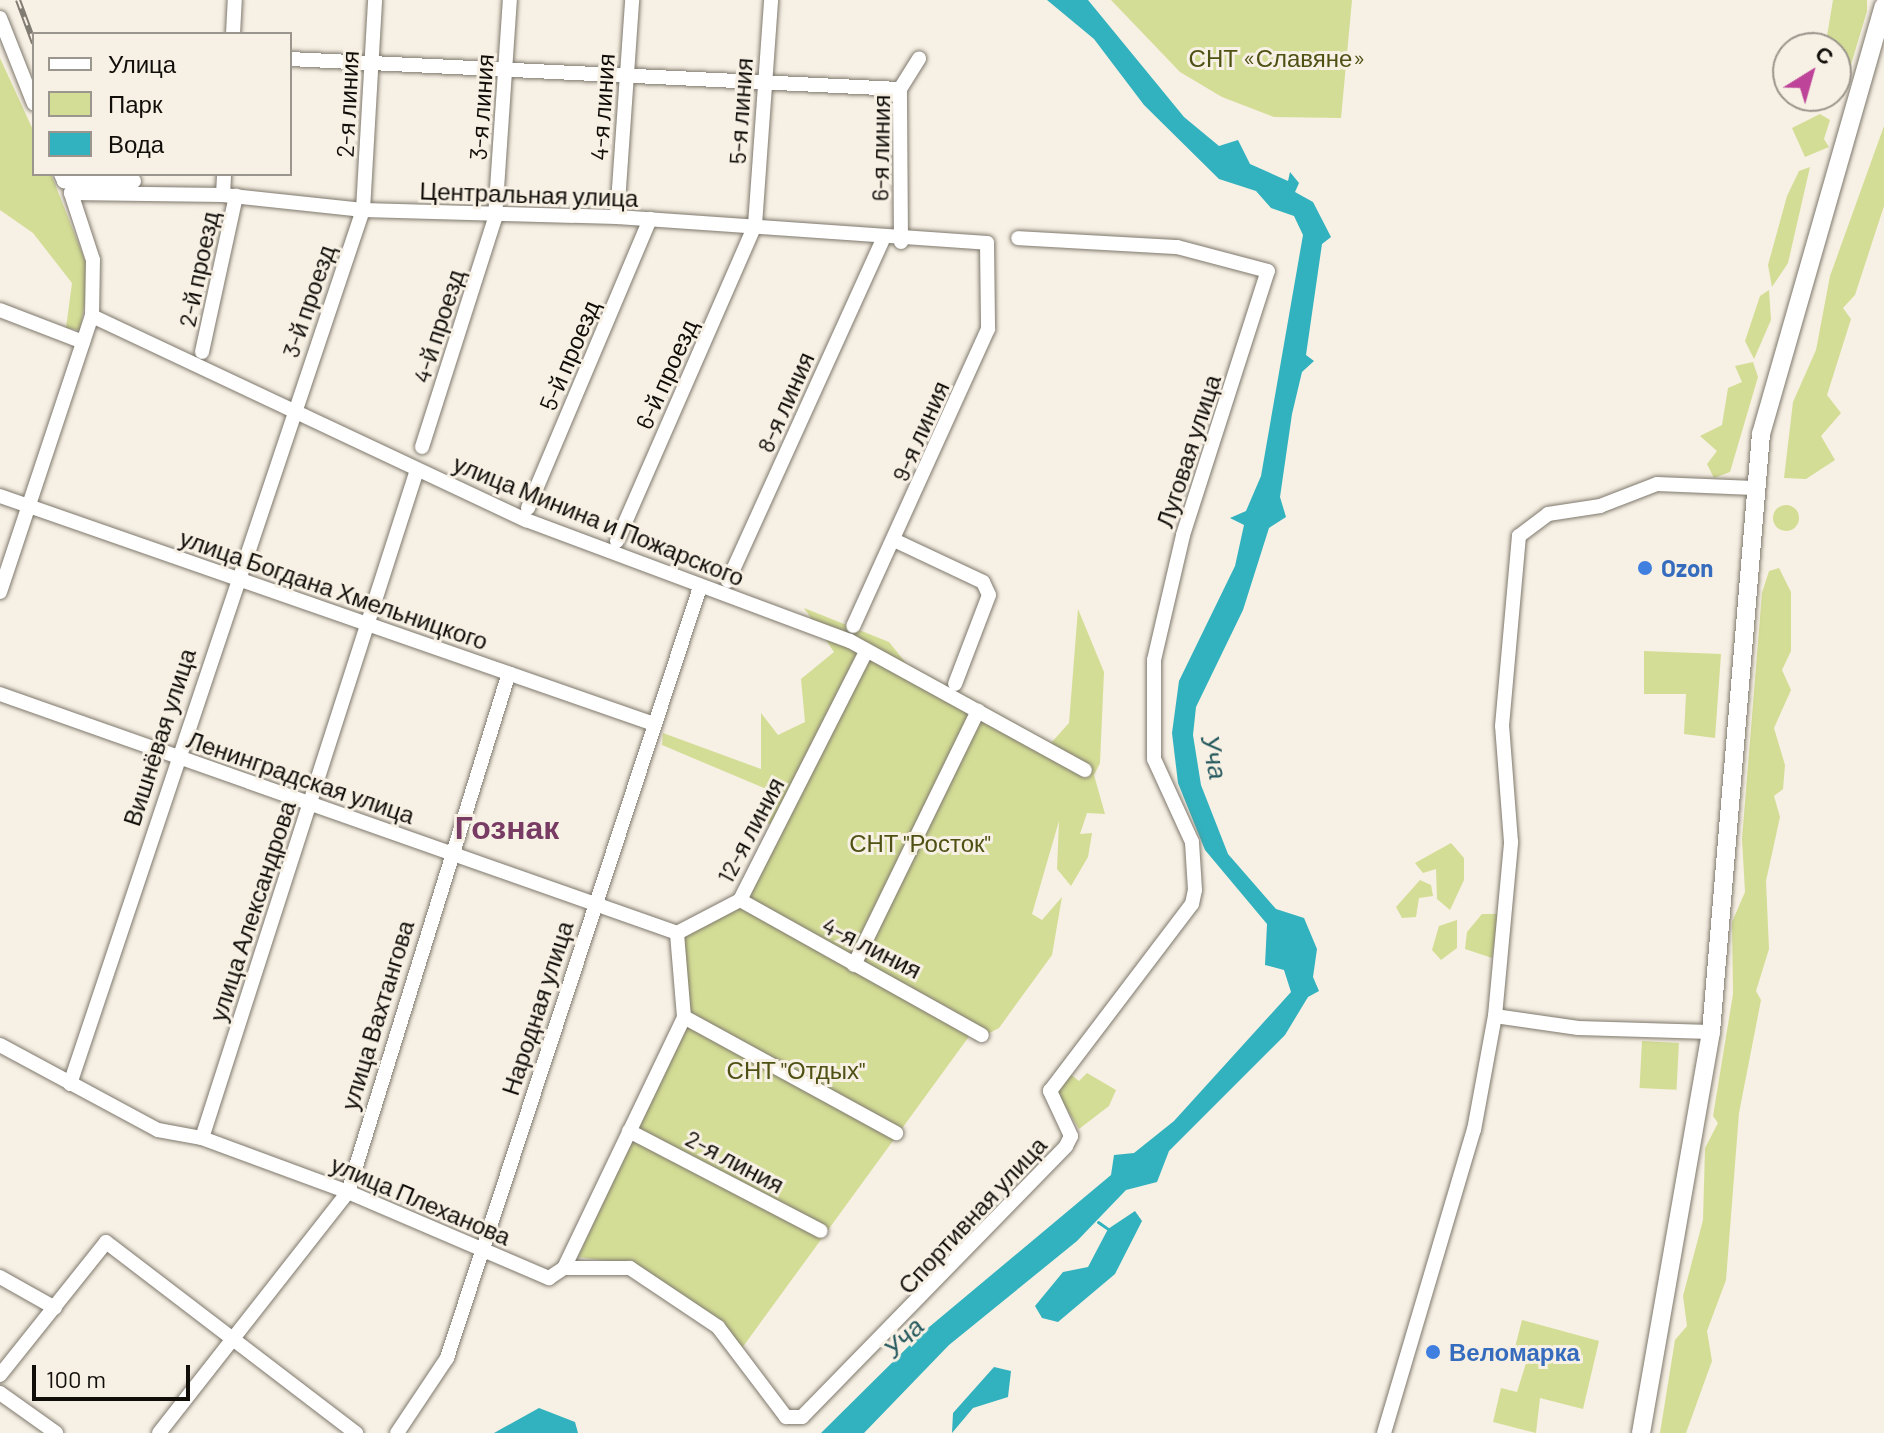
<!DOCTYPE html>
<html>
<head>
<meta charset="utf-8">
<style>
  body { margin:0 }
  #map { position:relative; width:1884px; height:1433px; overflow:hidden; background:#f7f0e4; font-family:Barlow,sans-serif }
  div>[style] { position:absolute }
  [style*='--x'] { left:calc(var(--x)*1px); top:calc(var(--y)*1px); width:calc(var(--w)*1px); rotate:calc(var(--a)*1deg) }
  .green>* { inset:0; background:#d4dd95; transform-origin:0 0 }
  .round { border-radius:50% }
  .water>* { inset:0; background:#32b2be }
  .stream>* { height:3px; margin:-1.5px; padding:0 1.5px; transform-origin:1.5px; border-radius:1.5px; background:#32b2be }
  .roads { filter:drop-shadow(0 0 2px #7e786d) drop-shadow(0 0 2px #7e786d) }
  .minor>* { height:14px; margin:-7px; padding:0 7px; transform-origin:7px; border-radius:7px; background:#fff }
  .major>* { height:18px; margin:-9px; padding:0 9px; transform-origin:9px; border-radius:9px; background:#fff }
  .rail>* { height:6px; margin-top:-3px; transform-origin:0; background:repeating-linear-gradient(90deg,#f7f0e4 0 9px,#807b73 0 18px); box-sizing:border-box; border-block:2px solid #807b73 }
  .dots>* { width:22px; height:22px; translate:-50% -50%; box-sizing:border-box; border:4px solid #f7f0e4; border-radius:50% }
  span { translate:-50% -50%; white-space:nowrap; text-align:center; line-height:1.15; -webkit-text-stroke:6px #f7f0e4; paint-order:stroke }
  .park-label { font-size:24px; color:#4d5113 }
  .street-label { font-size:24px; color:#110e0a }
  .shop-label { font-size:24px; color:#366cbe; font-weight:700 }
  .left { translate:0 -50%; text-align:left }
  .water-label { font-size:26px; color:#25595e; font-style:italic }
  .district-label { font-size:32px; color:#783b64; font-weight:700 }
  .legend { position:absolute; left:32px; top:32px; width:260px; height:144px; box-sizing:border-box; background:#f7f0e4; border:2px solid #9b968d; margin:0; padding:10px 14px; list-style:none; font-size:24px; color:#110e0a }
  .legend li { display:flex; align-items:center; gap:16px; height:40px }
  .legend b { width:40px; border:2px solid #9b968d }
  .north { position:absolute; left:1772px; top:32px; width:80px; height:80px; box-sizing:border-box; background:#f7f0e4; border:2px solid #9b968d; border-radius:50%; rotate:37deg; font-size:22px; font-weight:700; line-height:32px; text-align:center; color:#110e0a }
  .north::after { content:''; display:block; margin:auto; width:28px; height:36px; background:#bd4498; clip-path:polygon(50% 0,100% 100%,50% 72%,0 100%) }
  .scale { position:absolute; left:32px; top:1365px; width:158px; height:36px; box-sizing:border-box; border:4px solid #110e0a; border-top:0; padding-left:10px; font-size:24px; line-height:28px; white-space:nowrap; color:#110e0a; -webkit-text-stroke:6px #f7f0e4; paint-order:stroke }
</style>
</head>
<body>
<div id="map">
  <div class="green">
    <div style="clip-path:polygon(1111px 0,1352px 0,1341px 118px,1274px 117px,1222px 97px,1180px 72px)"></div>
    <div style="clip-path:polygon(1833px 0,1867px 0,1867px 11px,1844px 88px,1833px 101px,1818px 107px,1820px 96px,1836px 96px,1836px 48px,1825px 48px)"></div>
    <div style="clip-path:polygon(0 58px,34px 132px,34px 174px,51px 174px,90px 273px,80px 330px,66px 328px,72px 283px,33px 233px,0 210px)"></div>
    <div style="clip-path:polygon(1820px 114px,1830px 120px,1824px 139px,1829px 147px,1805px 157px,1792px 128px)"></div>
    <div style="clip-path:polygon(1884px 126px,1884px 206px,1855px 295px,1843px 308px,1851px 319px,1827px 395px,1841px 413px,1821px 436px,1835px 460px,1806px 479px,1784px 478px,1793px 402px,1816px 350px,1830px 276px)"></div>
    <div style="clip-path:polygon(1810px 167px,1788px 263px,1772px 287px,1768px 265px,1787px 196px,1799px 171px)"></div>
    <div style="clip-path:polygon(1769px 290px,1771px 320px,1754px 359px,1745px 341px,1760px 296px)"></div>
    <div style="clip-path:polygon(1753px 362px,1758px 377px,1730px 472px,1714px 478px,1707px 464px,1717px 451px,1700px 436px,1722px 425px,1728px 388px,1742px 382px,1735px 366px)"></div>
    <div class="round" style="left:1773px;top:505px;width:26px;height:26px"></div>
    <div style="clip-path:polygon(1779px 568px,1791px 592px,1791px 651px,1782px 670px,1791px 690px,1774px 728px,1785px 765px,1783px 789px,1774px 796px,1780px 817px,1766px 881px,1769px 949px,1756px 991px,1761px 1000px,1739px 1113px,1726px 1280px,1707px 1331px,1712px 1361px,1686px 1433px,1660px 1433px,1675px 1340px,1687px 1326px,1683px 1296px,1703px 1220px,1705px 1148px,1718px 1123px,1713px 1116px,1733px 994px,1732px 922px,1745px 892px,1742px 839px,1762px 593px,1769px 571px)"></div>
    <div style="clip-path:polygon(804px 608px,889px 642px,906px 663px,1051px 743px,1069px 723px,1078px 609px,1104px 672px,1100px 763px,1094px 775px,1105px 814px,1087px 813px,1080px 834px,1092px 833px,1088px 857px,1071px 886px,1057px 869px,1059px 821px,1032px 914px,1042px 920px,1062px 897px,1052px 955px,999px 1028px,974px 1041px,978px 1026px,949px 1008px,746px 900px,780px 830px,766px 822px,778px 794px,662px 745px,663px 733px,761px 769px,761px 713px,778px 735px,805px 722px,801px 679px,834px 652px)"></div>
    <div style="clip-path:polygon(1644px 651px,1721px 654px,1715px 738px,1684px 734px,1686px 694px,1644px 694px)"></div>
    <div style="clip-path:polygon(1451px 843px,1464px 858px,1464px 880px,1450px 910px,1437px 899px,1436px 869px,1423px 873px,1415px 863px)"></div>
    <div style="clip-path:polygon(1420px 880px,1431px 885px,1433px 896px,1419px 898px,1416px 917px,1402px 918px,1396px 907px)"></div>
    <div style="clip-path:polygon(740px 903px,973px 1031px,742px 1348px,630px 1264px,578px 1257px,689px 1015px,680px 935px)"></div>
    <div style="clip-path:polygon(1482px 914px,1498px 914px,1492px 958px,1465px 949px,1467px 932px)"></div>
    <div style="clip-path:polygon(1457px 920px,1457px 948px,1441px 960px,1432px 950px,1439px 926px)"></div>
    <div style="left:1642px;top:1041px;width:37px;height:47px;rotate:3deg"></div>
    <div style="clip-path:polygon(1087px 1073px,1116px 1090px,1109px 1106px,1079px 1129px,1057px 1093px,1070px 1074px,1079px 1081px)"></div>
    <div style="clip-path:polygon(1522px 1320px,1599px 1341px,1583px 1409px,1540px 1398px,1536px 1433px,1493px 1422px,1501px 1388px,1517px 1392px,1527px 1360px,1513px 1355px)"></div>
  </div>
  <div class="water">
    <div style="clip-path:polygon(1047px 0,1088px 0,1184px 117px,1219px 146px,1238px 140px,1250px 164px,1288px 181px,1290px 172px,1299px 183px,1295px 192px,1313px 202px,1331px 237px,1322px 244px,1306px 355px,1314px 361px,1302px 372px,1292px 414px,1280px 497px,1286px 517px,1269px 528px,1243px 610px,1196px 707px,1193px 735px,1201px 785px,1228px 854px,1276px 909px,1304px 918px,1317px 949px,1313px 977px,1319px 991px,1308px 997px,1285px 1035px,1169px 1151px,1157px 1182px,1126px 1190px,1077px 1241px,949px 1345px,864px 1433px,821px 1433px,922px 1333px,1111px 1175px,1114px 1155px,1134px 1153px,1174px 1121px,1291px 992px,1284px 970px,1265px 965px,1267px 924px,1205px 850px,1178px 783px,1172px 733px,1179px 681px,1235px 566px,1244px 525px,1230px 518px,1246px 511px,1261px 476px,1303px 235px,1294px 216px,1271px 208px,1256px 191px,1219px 179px,1144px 105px,1094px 39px)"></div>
    <div style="clip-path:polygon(1135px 1211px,1142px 1221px,1115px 1274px,1058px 1322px,1042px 1318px,1035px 1306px,1063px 1272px,1088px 1267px,1108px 1229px)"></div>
    <div style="clip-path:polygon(994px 1367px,1011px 1371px,1008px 1397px,973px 1408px,952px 1433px,953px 1413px)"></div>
    <div style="clip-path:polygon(539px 1408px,575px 1422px,578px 1433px,494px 1433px)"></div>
  </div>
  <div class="stream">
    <div style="--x:1098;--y:1222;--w:12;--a:35"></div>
  </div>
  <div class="roads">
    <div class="minor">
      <div style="--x:0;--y:18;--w:92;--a:68.4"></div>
      <div style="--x:233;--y:34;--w:34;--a:-87"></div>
      <div style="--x:290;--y:59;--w:611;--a:2.82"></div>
      <div style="--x:61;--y:174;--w:8;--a:67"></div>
      <div style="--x:64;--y:181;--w:70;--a:0"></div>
      <div style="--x:223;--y:195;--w:21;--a:-87"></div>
      <div style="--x:617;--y:217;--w:218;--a:-86"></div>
      <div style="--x:901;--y:242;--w:153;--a:-90.4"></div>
      <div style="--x:900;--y:89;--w:36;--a:-58"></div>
      <div style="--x:0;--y:310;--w:89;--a:21.1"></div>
      <div style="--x:92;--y:316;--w:480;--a:25.2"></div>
      <div style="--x:526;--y:520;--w:346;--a:20.5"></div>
      <div style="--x:850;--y:641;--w:268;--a:28.8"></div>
      <div style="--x:202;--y:352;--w:160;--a:-77.7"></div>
      <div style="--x:422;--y:447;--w:240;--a:-72.3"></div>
      <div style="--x:495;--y:218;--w:219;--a:-86.1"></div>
      <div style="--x:0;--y:496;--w:693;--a:19.22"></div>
      <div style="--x:528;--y:508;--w:314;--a:-67.1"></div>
      <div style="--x:617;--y:541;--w:345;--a:-66.4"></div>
      <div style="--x:755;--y:225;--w:226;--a:-85.9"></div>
      <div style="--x:896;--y:541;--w:96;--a:25.2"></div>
      <div style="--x:983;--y:582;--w:14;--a:65"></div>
      <div style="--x:989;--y:595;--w:95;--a:110.9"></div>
      <div style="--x:728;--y:581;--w:373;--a:-65.6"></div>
      <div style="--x:0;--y:592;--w:291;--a:-71.6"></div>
      <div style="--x:92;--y:316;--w:56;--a:-89"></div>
      <div style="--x:93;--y:260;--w:71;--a:-108.2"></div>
      <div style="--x:71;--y:193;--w:152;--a:0.8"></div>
      <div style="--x:223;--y:195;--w:141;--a:6.1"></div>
      <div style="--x:363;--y:210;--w:254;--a:1.6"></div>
      <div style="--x:617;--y:217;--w:371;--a:4"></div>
      <div style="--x:987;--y:243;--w:86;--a:89.3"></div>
      <div style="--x:988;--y:329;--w:326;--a:114.4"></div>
      <div style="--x:0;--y:694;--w:718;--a:19.44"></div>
      <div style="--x:740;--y:900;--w:277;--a:29.2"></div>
      <div style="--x:854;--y:965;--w:283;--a:-64"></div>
      <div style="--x:1495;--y:1016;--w:84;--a:8.2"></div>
      <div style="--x:1578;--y:1028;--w:133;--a:1.7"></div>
      <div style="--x:684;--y:1017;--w:242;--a:28.7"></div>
      <div style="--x:0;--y:1045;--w:179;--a:28.3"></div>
      <div style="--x:158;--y:1130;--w:45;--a:10.3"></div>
      <div style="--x:202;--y:1138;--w:156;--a:20.3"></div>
      <div style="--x:348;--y:1192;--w:219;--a:23.2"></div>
      <div style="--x:549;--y:1278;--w:18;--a:-34"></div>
      <div style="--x:564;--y:1268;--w:66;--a:0"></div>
      <div style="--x:630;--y:1268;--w:106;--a:33.8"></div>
      <div style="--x:718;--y:1327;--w:113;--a:52.9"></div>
      <div style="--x:786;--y:1417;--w:16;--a:0"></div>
      <div style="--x:802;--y:1417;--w:378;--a:-45.7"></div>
      <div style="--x:1066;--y:1146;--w:11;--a:-63"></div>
      <div style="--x:1071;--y:1136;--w:50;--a:-115"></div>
      <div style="--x:1050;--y:1091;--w:235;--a:-52.8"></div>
      <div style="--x:1192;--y:904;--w:14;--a:-78"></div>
      <div style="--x:1195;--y:890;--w:48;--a:-93.6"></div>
      <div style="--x:1192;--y:842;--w:91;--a:-114.6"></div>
      <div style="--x:1154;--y:759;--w:99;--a:-90"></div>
      <div style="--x:1154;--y:660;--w:128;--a:-76.9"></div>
      <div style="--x:1183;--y:535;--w:277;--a:-72.2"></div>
      <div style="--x:1268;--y:271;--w:94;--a:-165.2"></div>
      <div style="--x:1177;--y:247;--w:159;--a:-176.8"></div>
      <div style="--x:70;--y:1084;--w:922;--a:-71.47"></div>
      <div style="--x:363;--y:210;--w:210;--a:-86.7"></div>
      <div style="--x:629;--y:1131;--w:216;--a:27.5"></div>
      <div style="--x:202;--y:1138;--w:702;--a:-72.16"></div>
      <div style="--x:564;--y:1268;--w:278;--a:-64.4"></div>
      <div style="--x:684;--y:1017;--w:84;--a:-94.8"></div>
      <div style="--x:677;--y:933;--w:71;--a:-27.6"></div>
      <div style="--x:740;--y:900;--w:278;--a:-63.1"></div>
      <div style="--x:0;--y:1277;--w:63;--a:29.4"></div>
      <div style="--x:0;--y:1375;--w:170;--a:-51.4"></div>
      <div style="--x:106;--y:1242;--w:315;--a:37.4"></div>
      <div style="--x:0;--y:1393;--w:69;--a:35.5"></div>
      <div style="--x:159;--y:1433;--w:306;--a:-51.9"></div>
      <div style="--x:348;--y:1192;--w:543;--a:-72.77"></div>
      <div style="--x:397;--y:1433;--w:90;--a:-56.3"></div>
      <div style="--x:447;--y:1358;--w:811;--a:-71.83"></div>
      <div style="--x:1384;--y:1433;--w:316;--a:-73.5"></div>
      <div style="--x:1474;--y:1130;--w:116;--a:-79.6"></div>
      <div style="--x:1495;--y:1016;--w:175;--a:-84.7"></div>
      <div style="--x:1511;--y:842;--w:116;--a:-94.4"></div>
      <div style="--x:1502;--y:726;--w:191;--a:-84.9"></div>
      <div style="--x:1519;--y:536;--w:36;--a:-37"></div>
      <div style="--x:1548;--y:514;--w:53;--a:-8.7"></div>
      <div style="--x:1600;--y:506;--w:61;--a:-21.1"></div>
      <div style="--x:1657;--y:484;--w:97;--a:2.4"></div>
    </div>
    <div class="major">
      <div style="--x:1641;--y:1433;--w:407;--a:-80.1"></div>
      <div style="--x:1711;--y:1032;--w:600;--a:-85.22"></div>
      <div style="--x:1761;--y:434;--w:445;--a:-74"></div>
    </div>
  </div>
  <div class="rail">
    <div style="--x:18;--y:0;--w:46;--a:69.6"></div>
  </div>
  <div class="dots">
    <div style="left:1645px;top:568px;background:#3f7fe0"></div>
    <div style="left:1433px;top:1352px;background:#3f7fe0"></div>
  </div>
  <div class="park-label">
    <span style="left:1277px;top:58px">СНТ «Славяне»</span>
    <span style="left:920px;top:843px">СНТ "Росток"</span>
    <span style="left:796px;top:1070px">СНТ "Отдых"</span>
  </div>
  <div class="street-label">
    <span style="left:347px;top:104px;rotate:-87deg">2-я линия</span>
    <span style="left:481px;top:107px;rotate:-86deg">3-я линия</span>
    <span style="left:602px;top:107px;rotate:-86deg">4-я линия</span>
    <span style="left:740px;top:111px;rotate:-86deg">5-я линия</span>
    <span style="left:880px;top:148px;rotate:-89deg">6-я линия</span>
    <span style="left:529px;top:194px;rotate:2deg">Центральная улица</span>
    <span style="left:198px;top:269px;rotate:-78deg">2-й проезд</span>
    <span style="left:308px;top:301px;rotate:-71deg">3-й проезд</span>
    <span style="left:438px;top:326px;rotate:-72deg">4-й проезд</span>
    <span style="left:569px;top:355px;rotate:-67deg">5-й проезд</span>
    <span style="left:666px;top:374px;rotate:-66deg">6-й проезд</span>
    <span style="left:785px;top:402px;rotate:-66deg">8-я линия</span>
    <span style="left:920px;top:431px;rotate:-66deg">9-я линия</span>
    <span style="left:1188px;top:451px;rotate:-72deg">Луговая улица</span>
    <span style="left:599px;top:520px;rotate:22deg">улица Минина и Пожарского</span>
    <span style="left:334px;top:589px;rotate:19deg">улица Богдана Хмельницкого</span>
    <span style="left:159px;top:737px;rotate:-72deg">Вишнёвая улица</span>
    <span style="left:301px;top:777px;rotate:19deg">Ленинградская улица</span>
    <span style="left:750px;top:830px;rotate:-62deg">12-я линия</span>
    <span style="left:252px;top:911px;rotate:-72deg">улица Александрова</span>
    <span style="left:872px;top:947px;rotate:27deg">4-я линия</span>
    <span style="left:537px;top:1008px;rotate:-72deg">Народная улица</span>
    <span style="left:377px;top:1015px;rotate:-73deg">улица Вахтангова</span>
    <span style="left:735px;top:1161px;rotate:28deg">2-я линия</span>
    <span style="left:421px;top:1200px;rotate:23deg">улица Плеханова</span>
    <span style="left:972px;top:1215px;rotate:-47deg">Спортивная улица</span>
  </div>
  <div class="shop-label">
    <span class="left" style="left:1661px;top:568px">Ozon</span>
    <span class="left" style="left:1449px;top:1352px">Веломарка</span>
  </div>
  <div class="water-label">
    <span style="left:1215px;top:757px;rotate:78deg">Уча</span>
    <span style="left:903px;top:1337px;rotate:-45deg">Уча</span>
  </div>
  <div class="district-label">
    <span style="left:507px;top:826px">Гознак</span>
  </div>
  <ul class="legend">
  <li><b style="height:10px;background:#fff"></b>Улица</li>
  <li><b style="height:22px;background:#d4dd95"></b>Парк</li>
  <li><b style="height:22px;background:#32b2be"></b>Вода</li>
  </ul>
  <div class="north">С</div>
  <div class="scale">100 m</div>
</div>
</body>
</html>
